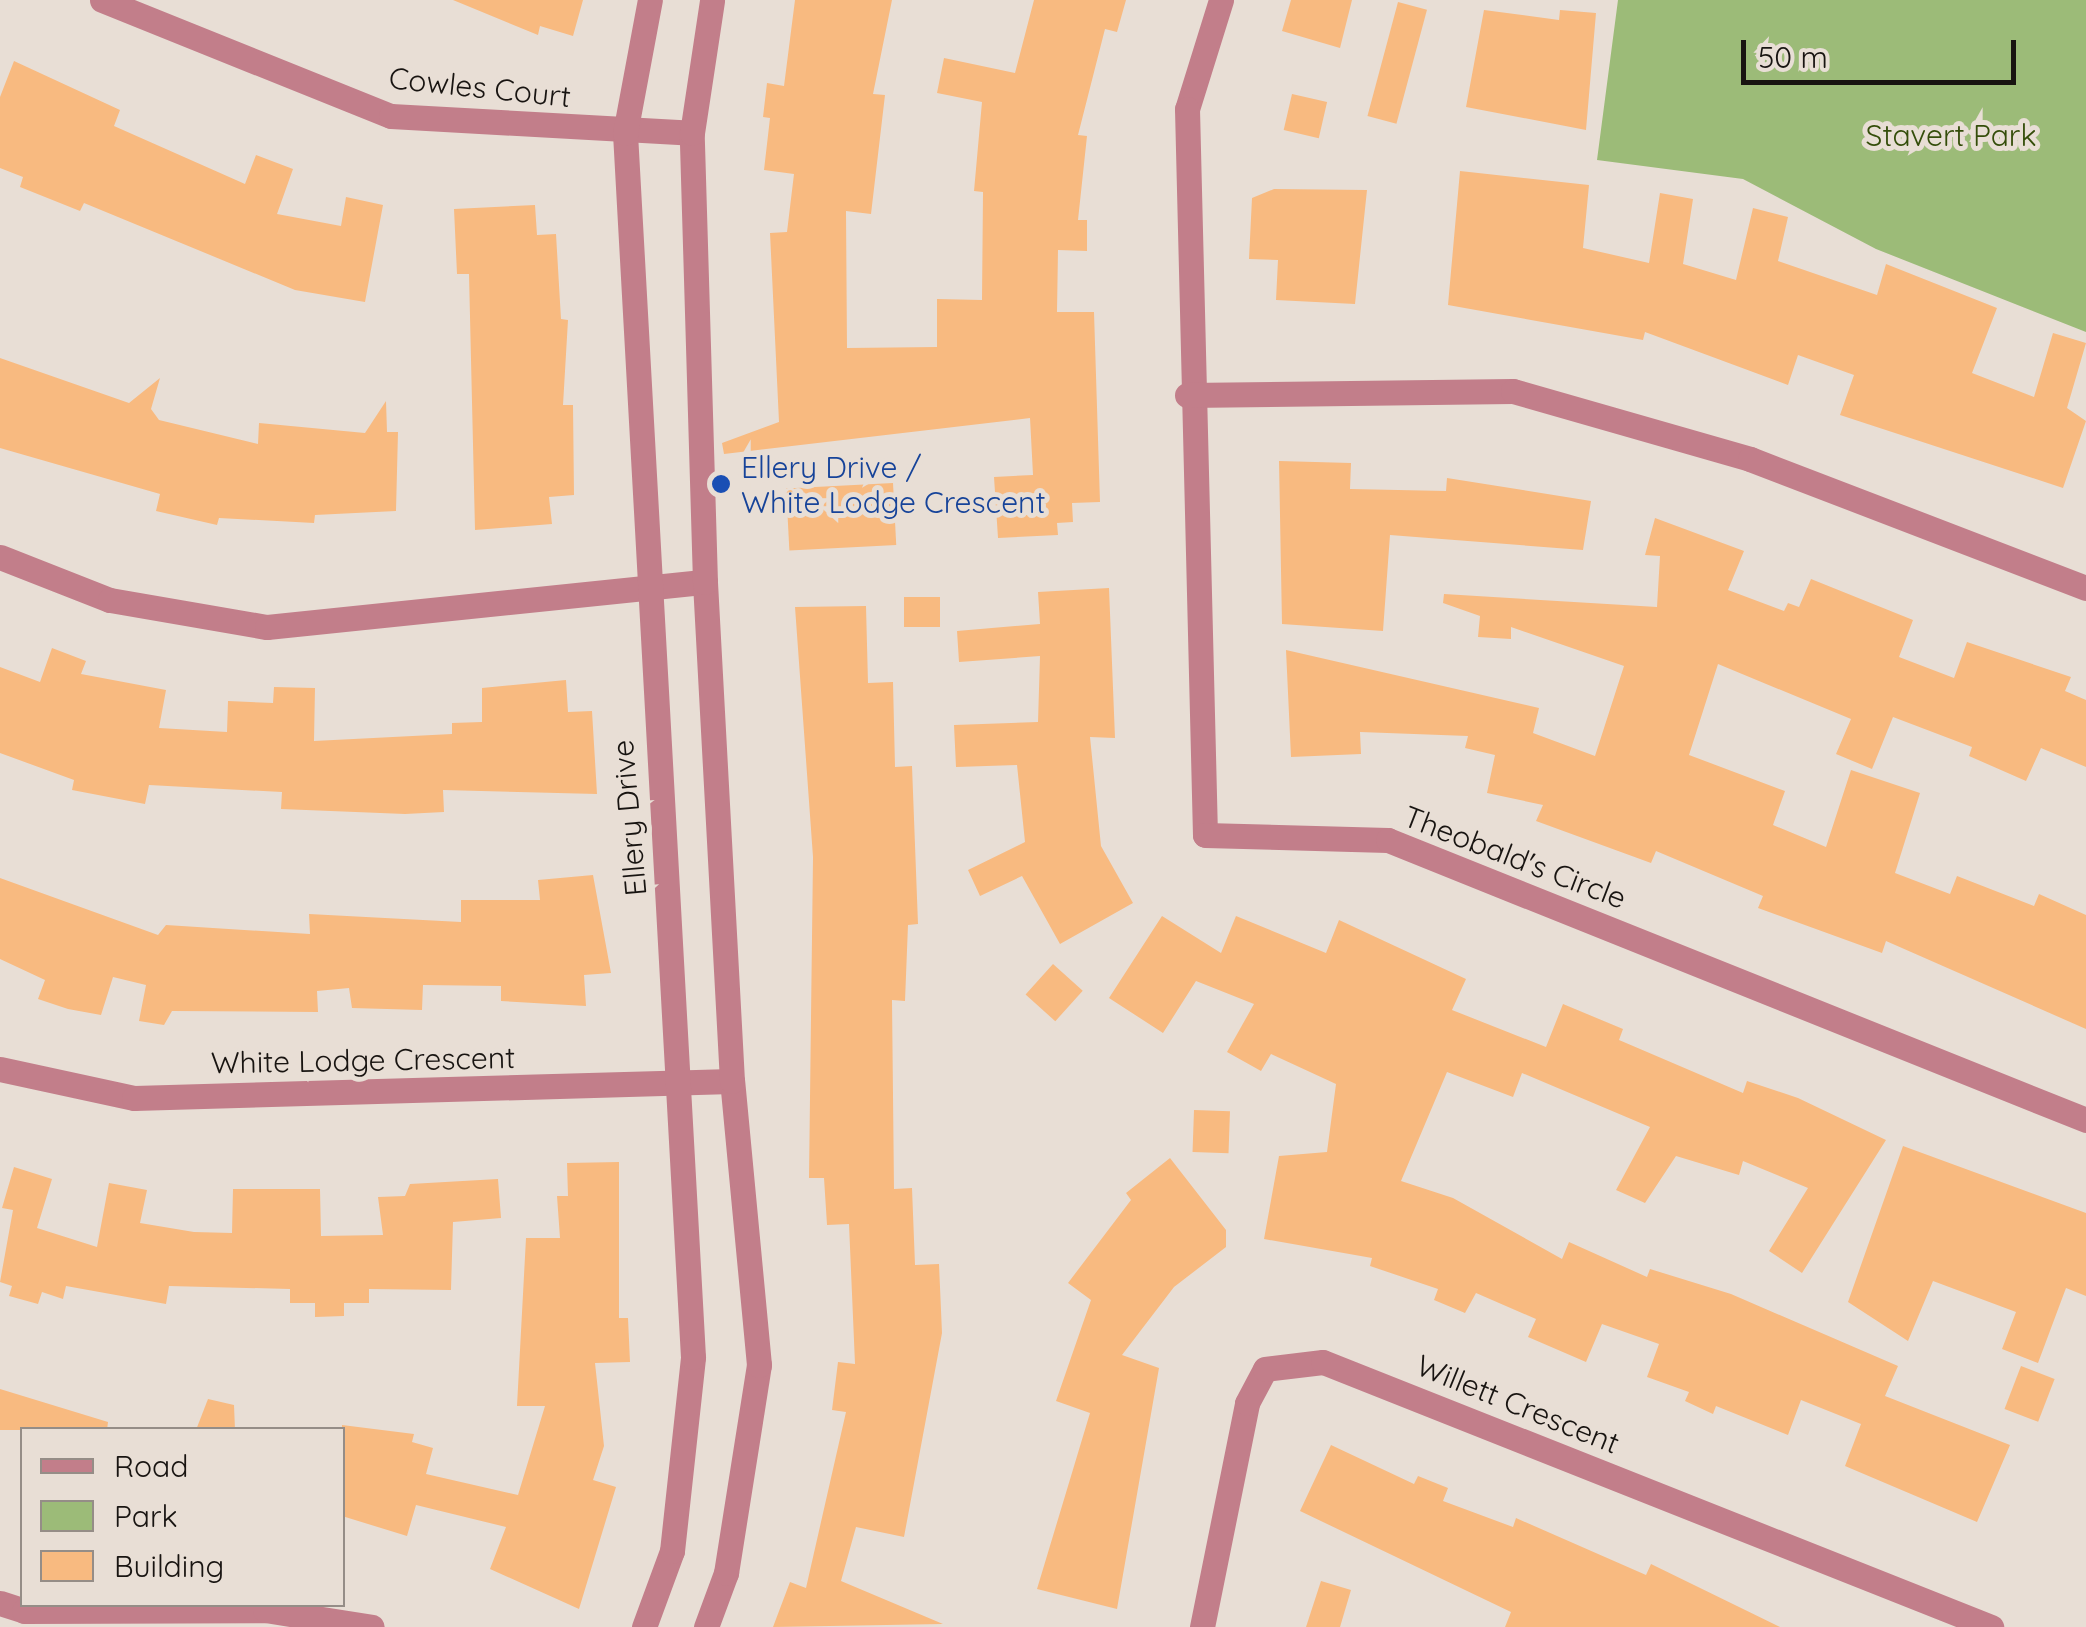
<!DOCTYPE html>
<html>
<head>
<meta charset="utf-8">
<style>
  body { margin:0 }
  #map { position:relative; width:2086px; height:1627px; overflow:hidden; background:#e8ded5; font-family:Quicksand,sans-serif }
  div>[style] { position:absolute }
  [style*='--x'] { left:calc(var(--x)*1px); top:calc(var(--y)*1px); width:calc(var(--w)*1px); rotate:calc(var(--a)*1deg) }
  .green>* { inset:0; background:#9cbb78 }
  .building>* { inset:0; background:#f8ba80; transform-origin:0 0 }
  .minor>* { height:25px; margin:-12.5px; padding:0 12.5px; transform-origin:12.5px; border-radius:12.5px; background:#c27e8a }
  .dots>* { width:28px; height:28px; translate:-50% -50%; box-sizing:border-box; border:5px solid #e8ded5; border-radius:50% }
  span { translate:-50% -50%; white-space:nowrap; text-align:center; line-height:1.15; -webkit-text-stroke:10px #e8ded5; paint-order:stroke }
  .street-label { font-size:30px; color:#181411 }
  .park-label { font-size:30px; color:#344d0a }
  .transit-label { font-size:30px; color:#164399 }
  .left { translate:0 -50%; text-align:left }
  .legend { position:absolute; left:20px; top:1427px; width:325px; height:180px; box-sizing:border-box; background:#e8ded5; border:2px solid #958d87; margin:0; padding:12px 18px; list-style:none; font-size:30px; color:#181411 }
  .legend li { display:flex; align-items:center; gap:20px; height:50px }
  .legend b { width:50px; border:2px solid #958d87 }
  .scale { position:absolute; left:1741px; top:40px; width:275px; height:45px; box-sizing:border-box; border:5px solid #181411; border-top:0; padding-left:12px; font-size:30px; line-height:35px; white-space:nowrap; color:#181411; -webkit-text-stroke:8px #e8ded5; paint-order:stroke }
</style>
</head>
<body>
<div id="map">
  <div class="green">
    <div style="clip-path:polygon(1618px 0,2086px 0,2086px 332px,1876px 249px,1743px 179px,1597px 160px)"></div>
  </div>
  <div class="building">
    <div style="clip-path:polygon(453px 0,583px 0,573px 36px,540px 26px,538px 35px)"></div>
    <div style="clip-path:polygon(795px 0,892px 0,873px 94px,885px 95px,871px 214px,846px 211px,847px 348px,937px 347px,937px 299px,982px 300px,983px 192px,974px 191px,982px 102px,937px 93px,944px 58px,1015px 73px,1034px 0,1126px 0,1117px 32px,1105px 29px,1078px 135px,1087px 136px,1078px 220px,1087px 220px,1087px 251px,1058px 250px,1057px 312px,1094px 312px,1100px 502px,1072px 503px,1073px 522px,1057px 523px,1058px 535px,998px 538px,994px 477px,1033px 475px,1030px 418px,724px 454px,722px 443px,779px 422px,770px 233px,787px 232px,794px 174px,764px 170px,770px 118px,763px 117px,767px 83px,784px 86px)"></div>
    <div style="clip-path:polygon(1291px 0,1352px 0,1340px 48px,1282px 31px)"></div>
    <div style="left:1398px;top:2px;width:30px;height:118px;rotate:15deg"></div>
    <div style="clip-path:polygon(1484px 10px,1559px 20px,1560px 10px,1596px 13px,1586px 130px,1466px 107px)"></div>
    <div style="clip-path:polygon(14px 61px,120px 110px,114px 126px,245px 184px,256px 155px,293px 169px,277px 214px,341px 226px,346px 197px,383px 205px,365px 302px,295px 290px,84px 203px,80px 211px,20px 187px,23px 177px,0 168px,0 97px)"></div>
    <div style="left:1292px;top:94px;width:36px;height:37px;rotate:13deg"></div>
    <div style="clip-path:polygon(1460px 171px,1589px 185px,1583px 248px,1649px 263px,1660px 193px,1693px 199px,1683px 264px,1736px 280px,1753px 208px,1788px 217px,1778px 261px,1877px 295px,1886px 264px,1997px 308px,1972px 373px,2034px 397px,2053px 333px,2086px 343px,2067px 408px,2086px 421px,2063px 488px,1840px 415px,1854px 375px,1798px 355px,1788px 385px,1645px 332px,1643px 340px,1448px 305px)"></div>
    <div style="clip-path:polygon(1274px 189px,1367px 190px,1355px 304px,1276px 300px,1278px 260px,1249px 259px,1252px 198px)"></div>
    <div style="clip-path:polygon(535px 205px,537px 235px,556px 234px,561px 319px,568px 320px,563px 405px,573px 405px,574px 495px,549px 497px,552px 524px,475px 530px,469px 274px,457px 274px,454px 209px)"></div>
    <div style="clip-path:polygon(0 358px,129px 403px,160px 378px,151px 409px,159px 420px,258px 444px,259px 423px,365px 433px,386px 401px,387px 432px,398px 432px,396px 511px,315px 515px,314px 523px,219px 518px,217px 525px,156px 511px,160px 494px,0 448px)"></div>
    <div style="clip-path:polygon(1279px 461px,1351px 463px,1350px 489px,1446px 491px,1447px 478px,1591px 501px,1583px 550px,1390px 535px,1383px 631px,1282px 624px)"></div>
    <div style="left:893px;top:483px;width:62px;height:107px;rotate:87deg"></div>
    <div style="clip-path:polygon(1655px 518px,1744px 551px,1728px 590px,1784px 611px,1788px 603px,1799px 607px,1811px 579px,1913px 620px,1899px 657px,1954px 678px,1967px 642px,2071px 677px,2065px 691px,2086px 700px,2086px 767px,2041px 748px,2026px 781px,1969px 756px,1972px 747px,1893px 717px,1872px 769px,1836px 754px,1851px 719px,1718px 664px,1689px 755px,1785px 791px,1773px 825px,1826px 847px,1851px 770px,1920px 793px,1895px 873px,1950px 894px,1957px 876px,2034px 906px,2039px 894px,2086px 915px,2086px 1029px,1886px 941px,1882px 953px,1758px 908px,1763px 896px,1656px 851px,1651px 863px,1536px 821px,1543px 805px,1487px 793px,1495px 755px,1465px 748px,1468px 736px,1360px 732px,1361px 754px,1291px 757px,1286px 650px,1539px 708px,1533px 733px,1595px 756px,1624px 666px,1511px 627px,1511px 639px,1478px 637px,1480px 616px,1443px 603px,1444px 594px,1657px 607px,1660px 556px,1645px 555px)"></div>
    <div style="clip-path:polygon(1109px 588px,1115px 738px,1090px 737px,1101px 846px,1133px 903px,1060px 944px,1022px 876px,980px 896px,968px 870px,1025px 842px,1017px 765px,956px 767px,954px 725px,1038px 722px,1040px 656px,959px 662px,957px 631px,1040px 624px,1038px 592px)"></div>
    <div style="left:904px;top:597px;width:36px;height:30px"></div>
    <div style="clip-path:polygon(866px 606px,868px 683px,893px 682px,895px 767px,912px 766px,918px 924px,908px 925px,905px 1001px,892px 1000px,894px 1189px,912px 1188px,915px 1265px,939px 1264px,942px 1333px,904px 1537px,856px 1527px,841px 1581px,943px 1624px,773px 1627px,790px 1582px,806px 1588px,846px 1412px,832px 1410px,838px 1362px,855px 1364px,849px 1224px,827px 1225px,824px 1178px,809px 1178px,813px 857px,795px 607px)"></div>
    <div style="clip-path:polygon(52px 648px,86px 661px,81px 674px,166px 690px,159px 728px,227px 732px,228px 701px,273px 703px,274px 687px,315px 688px,314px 741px,452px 734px,452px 723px,482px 722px,482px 688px,566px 680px,568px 712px,592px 711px,597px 794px,443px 790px,444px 812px,405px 814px,281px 809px,282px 792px,149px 785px,145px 804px,72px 790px,74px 780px,0 753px,0 667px,40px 682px)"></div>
    <div style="clip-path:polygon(593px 875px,611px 973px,584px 975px,586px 1006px,501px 1001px,501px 986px,423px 985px,422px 1010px,352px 1008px,349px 988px,317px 991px,318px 1012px,172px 1011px,164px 1025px,139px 1021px,146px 985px,113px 977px,101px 1015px,68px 1009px,38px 999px,45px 980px,0 959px,0 878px,158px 935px,166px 925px,310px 934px,309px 914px,461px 922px,461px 900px,540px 900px,538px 880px)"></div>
    <div style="clip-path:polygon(1162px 916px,1221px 953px,1236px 916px,1326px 953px,1339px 920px,1466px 979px,1452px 1010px,1546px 1047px,1563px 1004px,1623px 1029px,1619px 1040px,1743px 1093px,1747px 1081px,1798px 1098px,1886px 1140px,1802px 1273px,1769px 1251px,1808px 1188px,1743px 1161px,1739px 1175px,1676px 1156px,1645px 1203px,1616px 1190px,1650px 1127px,1522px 1073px,1513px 1097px,1447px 1072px,1401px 1181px,1453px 1198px,1562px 1259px,1569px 1242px,1647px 1277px,1650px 1269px,1731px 1294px,1898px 1366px,1885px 1396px,2010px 1445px,1977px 1522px,1845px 1466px,1861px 1424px,1801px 1400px,1788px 1435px,1716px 1406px,1713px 1414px,1685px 1401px,1689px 1392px,1647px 1377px,1659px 1344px,1602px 1324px,1586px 1362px,1528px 1337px,1536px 1319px,1476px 1293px,1465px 1313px,1434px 1300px,1438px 1289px,1370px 1266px,1372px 1258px,1264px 1239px,1279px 1156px,1327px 1152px,1336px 1084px,1271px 1054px,1261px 1071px,1227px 1052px,1254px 1004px,1196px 981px,1163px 1033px,1109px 998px)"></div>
    <div style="left:1053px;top:964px;width:40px;height:41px;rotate:42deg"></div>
    <div style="left:1194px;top:1110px;width:36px;height:42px;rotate:2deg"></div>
    <div style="clip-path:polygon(1903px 1146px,2086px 1213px,2086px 1296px,2066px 1288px,2038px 1363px,2002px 1349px,2016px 1312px,1933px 1281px,1908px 1341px,1848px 1302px)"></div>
    <div style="clip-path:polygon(1170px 1158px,1226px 1230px,1226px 1247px,1174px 1287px,1122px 1355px,1159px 1368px,1117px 1609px,1037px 1589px,1090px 1413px,1056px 1401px,1091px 1300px,1068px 1283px,1131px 1200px,1126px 1193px)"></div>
    <div style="clip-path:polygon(619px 1162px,619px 1318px,628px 1318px,630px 1362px,595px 1363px,604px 1446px,593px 1480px,616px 1487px,579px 1609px,490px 1569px,506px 1527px,416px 1505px,407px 1536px,342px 1516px,342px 1425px,414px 1434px,412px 1442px,433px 1448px,426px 1474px,518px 1495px,545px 1406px,517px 1406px,526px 1238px,560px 1238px,557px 1196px,568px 1196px,567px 1163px)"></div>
    <div style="clip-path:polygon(14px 1167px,52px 1179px,37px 1228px,97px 1247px,109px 1183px,147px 1190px,140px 1223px,194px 1232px,232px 1233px,233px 1189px,320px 1189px,321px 1236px,383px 1235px,378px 1197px,405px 1196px,410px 1184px,498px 1179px,501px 1218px,453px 1222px,451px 1290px,369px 1289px,369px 1303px,344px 1303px,344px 1316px,315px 1317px,315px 1303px,290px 1303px,290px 1289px,169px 1286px,166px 1304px,66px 1286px,63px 1299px,42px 1292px,38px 1304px,9px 1296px,12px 1286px,0 1282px,13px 1210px,2px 1208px)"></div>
    <div style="left:2021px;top:1366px;width:36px;height:46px;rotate:21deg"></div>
    <div style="clip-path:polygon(0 1389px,108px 1422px,107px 1430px,0 1430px)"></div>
    <div style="clip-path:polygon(208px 1399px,234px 1405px,235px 1430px,196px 1430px)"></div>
    <div style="clip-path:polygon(1331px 1445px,1414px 1484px,1418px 1476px,1448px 1488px,1443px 1501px,1513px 1527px,1516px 1518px,1646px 1575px,1651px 1564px,1780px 1627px,1505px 1627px,1511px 1612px,1300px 1511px)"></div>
    <div style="clip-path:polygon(1321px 1581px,1351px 1590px,1340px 1627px,1306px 1627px)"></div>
  </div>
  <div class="minor">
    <div style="--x:102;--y:0;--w:311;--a:21.9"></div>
    <div style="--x:391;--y:116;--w:301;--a:3.2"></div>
    <div style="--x:1221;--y:0;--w:114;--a:107.3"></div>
    <div style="--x:1187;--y:109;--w:726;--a:88.58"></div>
    <div style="--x:1205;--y:835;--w:183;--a:1.6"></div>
    <div style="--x:1388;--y:840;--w:752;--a:21.86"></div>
    <div style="--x:1187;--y:395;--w:326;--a:-0.7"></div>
    <div style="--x:1513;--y:391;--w:247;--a:16"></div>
    <div style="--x:1750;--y:459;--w:360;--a:21"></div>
    <div style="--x:0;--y:557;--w:118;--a:21.4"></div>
    <div style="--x:110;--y:600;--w:159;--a:9.8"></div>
    <div style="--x:267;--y:627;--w:440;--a:-5.9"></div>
    <div style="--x:0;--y:1069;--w:137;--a:12.2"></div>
    <div style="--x:134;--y:1098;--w:598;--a:-1.63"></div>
    <div style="--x:0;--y:1603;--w:25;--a:18"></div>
    <div style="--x:24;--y:1611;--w:241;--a:-0.2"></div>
    <div style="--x:265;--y:1610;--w:108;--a:9"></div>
    <div style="--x:644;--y:1627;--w:81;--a:-69.8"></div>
    <div style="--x:672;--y:1551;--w:195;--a:-83.8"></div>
    <div style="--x:693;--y:1357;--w:1226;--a:-93.18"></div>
    <div style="--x:625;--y:133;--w:135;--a:-79.4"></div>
    <div style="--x:706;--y:1627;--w:58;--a:-69.7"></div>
    <div style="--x:726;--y:1573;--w:211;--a:-81"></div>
    <div style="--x:759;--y:1365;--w:285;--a:-95.4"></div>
    <div style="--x:732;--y:1081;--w:500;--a:-93.1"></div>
    <div style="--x:705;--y:582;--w:449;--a:-91.7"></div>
    <div style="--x:692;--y:133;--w:134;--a:-81.4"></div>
    <div style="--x:1202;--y:1627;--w:228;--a:-78.6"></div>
    <div style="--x:1247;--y:1403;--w:38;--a:-62"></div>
    <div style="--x:1265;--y:1369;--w:58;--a:-6.9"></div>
    <div style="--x:1323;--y:1362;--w:719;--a:21.64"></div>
  </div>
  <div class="dots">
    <div style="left:721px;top:484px;background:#1a4fb4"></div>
  </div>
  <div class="street-label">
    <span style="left:480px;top:87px;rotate:6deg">Cowles Court</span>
    <span style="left:629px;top:818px;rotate:-95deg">Ellery Drive</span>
    <span style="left:1515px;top:857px;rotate:21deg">Theobald's Circle</span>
    <span style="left:363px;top:1060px;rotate:-1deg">White Lodge Crescent</span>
    <span style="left:1518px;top:1404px;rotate:22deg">Willett Crescent</span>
  </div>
  <div class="park-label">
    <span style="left:1951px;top:135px">Stavert Park</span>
  </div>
  <div class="transit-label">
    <span class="left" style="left:741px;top:484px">Ellery Drive /<br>White Lodge Crescent</span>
  </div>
  <ul class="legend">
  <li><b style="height:12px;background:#c27e8a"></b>Road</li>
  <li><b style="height:28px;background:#9cbb78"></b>Park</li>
  <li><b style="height:28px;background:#f8ba80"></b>Building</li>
  </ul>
  <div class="scale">50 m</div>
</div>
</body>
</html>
